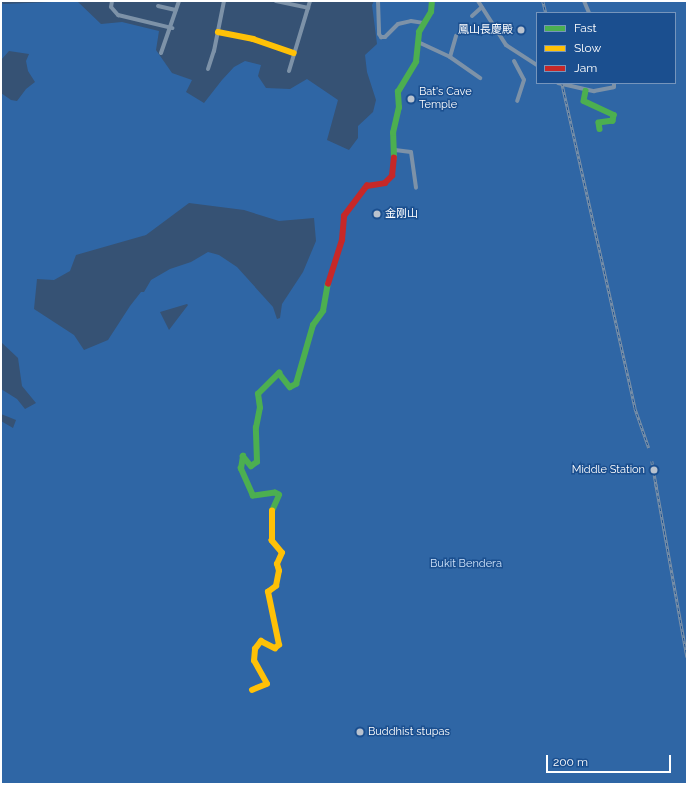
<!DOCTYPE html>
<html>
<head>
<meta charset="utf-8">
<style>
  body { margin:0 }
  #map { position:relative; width:688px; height:785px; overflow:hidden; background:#365274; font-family:Raleway,"Noto Sans SC",sans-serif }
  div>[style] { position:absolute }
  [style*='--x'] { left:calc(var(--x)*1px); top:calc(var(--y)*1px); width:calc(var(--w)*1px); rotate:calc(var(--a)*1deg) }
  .green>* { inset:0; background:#2f66a5 }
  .street>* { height:4px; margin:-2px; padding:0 2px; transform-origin:2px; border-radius:2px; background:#7d92a8 }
  .fast>* { height:5.5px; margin:-2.75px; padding:0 2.75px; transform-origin:2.75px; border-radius:2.75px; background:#4caf50 }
  .slow>* { height:5.5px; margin:-2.75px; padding:0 2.75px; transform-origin:2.75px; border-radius:2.75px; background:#ffc107 }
  .jam>* { height:5.5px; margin:-2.75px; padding:0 2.75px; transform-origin:2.75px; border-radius:2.75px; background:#c62828 }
  .rail>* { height:2.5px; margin-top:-1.25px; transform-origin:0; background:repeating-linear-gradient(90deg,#1b4f8f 0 3px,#7e92a7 0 6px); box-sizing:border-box; border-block:1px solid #7e92a7 }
  .dots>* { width:11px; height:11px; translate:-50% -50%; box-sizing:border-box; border:2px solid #1b4f8f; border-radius:50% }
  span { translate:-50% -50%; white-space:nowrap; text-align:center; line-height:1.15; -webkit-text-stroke:3px #1b4f8f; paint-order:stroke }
  .poi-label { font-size:11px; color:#fff }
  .right { translate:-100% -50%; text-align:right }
  .left { translate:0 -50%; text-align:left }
  .park-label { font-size:11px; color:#cfe3fa }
  .frame { position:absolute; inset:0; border:2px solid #fff; pointer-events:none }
  .legend { position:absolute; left:536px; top:12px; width:140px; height:72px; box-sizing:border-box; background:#1b4f8f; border:1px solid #7695bc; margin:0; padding:5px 7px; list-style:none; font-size:12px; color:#fff }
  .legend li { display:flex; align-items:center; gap:8px; height:20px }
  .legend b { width:20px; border:1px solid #7695bc }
  .scale { position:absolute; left:546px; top:755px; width:125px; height:18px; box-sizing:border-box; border:2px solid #fff; border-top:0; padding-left:5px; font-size:12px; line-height:14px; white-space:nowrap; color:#fff; -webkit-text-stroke:3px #1b4f8f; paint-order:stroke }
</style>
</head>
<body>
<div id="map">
  <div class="green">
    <div style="clip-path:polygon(evenodd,1px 1px,3px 4px,77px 1px,101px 24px,122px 22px,159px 31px,156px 50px,172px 73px,192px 80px,186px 92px,204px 103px,222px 80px,234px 67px,245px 61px,261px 65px,258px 76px,266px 88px,290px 89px,307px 79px,338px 100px,327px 140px,349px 150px,358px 138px,358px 126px,373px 112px,376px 100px,367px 72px,365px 55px,377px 44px,372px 5px,374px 1px,687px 1px,687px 784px,1px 784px,1px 421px,13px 428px,16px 420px,1px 414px,1px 389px,17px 399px,25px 409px,36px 403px,22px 386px,18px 358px,1px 342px,1px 93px,11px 100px,17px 101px,26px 89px,35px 82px,28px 71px,26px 61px,29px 54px,9px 51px,1px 60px,1px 1px,537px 13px,675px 13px,675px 83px,537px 83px,537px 13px,1px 1px,189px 203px,244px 210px,279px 221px,314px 218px,316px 241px,303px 272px,282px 304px,280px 318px,277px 319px,273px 307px,237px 267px,219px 255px,208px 252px,191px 262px,170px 269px,151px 280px,144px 292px,141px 292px,130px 306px,108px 340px,84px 350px,74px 335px,34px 309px,37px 279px,54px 280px,70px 271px,76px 255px,146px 235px,189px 203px,1px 1px,187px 304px,188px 305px,169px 330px,160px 312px,187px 304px)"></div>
  </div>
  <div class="street">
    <div style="--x:112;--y:1;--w:6;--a:99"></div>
    <div style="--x:111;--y:7;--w:11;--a:49"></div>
    <div style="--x:118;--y:15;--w:56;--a:13.5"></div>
    <div style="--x:276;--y:1;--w:33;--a:12"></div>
    <div style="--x:378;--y:1;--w:33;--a:88"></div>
    <div style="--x:379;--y:34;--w:4;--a:56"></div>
    <div style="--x:381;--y:37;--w:4;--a:0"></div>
    <div style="--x:385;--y:37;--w:18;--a:-45"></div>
    <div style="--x:398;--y:24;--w:13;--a:-13"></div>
    <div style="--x:411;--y:21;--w:12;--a:9"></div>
    <div style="--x:478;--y:1;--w:52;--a:57.5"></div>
    <div style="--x:506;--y:45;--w:37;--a:33"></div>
    <div style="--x:584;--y:1;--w:13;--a:67"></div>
    <div style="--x:158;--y:6;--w:18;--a:13"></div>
    <div style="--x:472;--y:16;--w:13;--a:-42"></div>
    <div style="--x:418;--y:42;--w:35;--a:25"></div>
    <div style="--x:450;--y:57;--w:37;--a:35"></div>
    <div style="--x:161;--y:53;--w:55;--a:-70.9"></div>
    <div style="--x:450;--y:57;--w:22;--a:-74"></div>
    <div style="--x:514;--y:61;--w:21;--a:62"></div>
    <div style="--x:524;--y:80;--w:22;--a:108"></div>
    <div style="--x:208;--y:69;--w:19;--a:-72"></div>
    <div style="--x:214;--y:51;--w:51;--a:-78.7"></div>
    <div style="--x:289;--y:71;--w:73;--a:-73.3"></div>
    <div style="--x:558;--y:83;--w:37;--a:13"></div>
    <div style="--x:594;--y:91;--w:20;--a:-11"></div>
    <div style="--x:614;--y:87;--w:4;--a:-90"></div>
    <div style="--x:395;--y:150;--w:16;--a:7"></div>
    <div style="--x:411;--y:152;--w:36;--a:82"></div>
  </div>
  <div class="fast">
    <div style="--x:586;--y:91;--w:10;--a:101"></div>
    <div style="--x:584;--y:101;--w:33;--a:25"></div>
    <div style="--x:614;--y:115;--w:6;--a:99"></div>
    <div style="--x:613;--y:121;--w:14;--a:172"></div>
    <div style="--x:599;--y:123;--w:6;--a:81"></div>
    <div style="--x:394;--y:158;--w:25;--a:-92"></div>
    <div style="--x:393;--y:133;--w:26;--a:-77"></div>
    <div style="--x:399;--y:108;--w:16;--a:-94"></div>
    <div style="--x:398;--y:92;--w:35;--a:-59"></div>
    <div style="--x:416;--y:62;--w:30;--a:-84"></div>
    <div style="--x:419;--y:32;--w:23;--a:-59"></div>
    <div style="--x:431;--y:12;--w:11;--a:-85"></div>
    <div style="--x:272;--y:511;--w:17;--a:-66"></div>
    <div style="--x:279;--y:495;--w:4;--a:-153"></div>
    <div style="--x:275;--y:493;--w:22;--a:172"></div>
    <div style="--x:253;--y:496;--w:30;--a:-114"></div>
    <div style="--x:241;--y:469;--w:13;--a:-81"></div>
    <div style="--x:243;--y:456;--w:13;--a:51"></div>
    <div style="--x:251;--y:466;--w:7;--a:-34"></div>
    <div style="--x:257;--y:462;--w:34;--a:-92"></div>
    <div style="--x:256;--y:428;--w:20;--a:-79"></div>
    <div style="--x:260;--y:408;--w:14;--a:-98"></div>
    <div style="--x:258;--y:394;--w:30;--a:-45"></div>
    <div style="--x:279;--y:373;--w:18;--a:52"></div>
    <div style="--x:290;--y:387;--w:7;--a:-27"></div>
    <div style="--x:296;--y:384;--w:61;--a:-73.9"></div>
    <div style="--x:313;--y:325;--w:17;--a:-54"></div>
    <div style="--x:323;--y:311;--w:27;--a:-80"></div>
  </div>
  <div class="slow">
    <div style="--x:218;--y:32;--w:36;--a:11"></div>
    <div style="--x:253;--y:39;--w:43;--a:18.9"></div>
    <div style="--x:252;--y:690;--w:16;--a:-22"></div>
    <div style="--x:267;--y:684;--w:26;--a:-119"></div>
    <div style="--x:254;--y:661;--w:12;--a:-85"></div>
    <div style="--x:255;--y:649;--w:10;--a:-53"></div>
    <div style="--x:261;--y:641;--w:16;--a:27"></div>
    <div style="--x:275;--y:648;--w:5;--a:-37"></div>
    <div style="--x:279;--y:645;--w:54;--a:-101.7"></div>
    <div style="--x:268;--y:592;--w:10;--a:-37"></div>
    <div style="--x:276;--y:586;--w:15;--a:-79"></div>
    <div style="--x:279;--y:571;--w:7;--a:-106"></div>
    <div style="--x:277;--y:564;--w:12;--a:-66"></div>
    <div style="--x:282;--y:553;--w:16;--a:-130"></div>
    <div style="--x:272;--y:541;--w:30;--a:-90"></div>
  </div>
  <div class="jam">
    <div style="--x:328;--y:284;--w:46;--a:-72.3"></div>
    <div style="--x:342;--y:240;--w:24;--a:-85"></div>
    <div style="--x:344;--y:216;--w:38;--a:-53"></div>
    <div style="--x:367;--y:186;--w:18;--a:-9"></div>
    <div style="--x:385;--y:183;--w:10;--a:-45"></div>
    <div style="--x:392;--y:176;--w:18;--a:-84"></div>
  </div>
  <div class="rail">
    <div style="--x:543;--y:1;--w:12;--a:76"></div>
    <div style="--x:562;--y:83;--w:333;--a:77.3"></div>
    <div style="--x:635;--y:408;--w:42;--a:70.7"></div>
    <div style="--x:652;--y:461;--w:28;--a:80"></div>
    <div style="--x:656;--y:484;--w:176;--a:79.8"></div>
  </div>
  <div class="dots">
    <div style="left:521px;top:30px;background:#b9c2ce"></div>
    <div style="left:411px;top:99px;background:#b9c2ce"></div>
    <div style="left:377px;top:214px;background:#b9c2ce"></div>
    <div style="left:654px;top:470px;background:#b9c2ce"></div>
    <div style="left:360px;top:732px;background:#b9c2ce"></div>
  </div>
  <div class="poi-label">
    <span class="right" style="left:513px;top:30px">鳳山長慶殿</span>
    <span class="left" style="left:419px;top:99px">Bat's Cave<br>Temple</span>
    <span class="left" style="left:385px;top:214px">金刚山</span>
    <span class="right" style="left:645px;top:470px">Middle Station</span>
    <span class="left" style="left:368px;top:732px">Buddhist stupas</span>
  </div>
  <div class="park-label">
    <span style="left:466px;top:564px">Bukit Bendera</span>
  </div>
  <div class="frame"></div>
  <ul class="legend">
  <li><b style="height:5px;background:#4caf50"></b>Fast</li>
  <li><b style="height:5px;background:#ffc107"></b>Slow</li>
  <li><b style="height:5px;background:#c62828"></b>Jam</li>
  </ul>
  <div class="scale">200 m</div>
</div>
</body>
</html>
